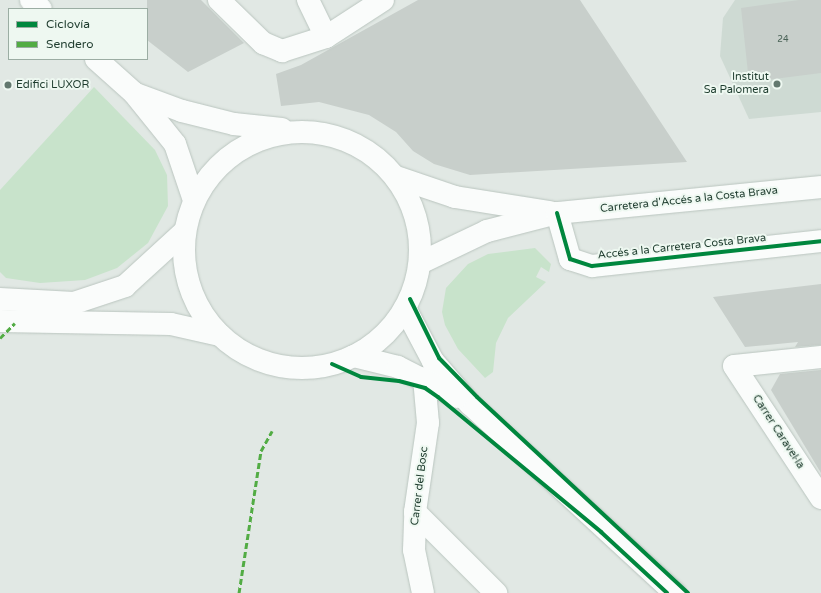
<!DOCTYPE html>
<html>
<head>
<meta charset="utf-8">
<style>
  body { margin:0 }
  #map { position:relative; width:821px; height:593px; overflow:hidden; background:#e1e8e4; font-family:"Varela Round",sans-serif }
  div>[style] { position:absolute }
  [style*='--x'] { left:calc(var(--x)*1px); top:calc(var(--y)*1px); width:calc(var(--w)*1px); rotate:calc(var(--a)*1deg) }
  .built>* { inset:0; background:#cedad3 }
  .green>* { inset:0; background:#c8e3cb }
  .building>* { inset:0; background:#c8cfcb }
  .roads { filter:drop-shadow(0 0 1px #bac5bf) drop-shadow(0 0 1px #bac5bf) }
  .street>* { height:22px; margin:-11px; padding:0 11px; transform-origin:11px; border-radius:11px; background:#fafcfb }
  .secondary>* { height:22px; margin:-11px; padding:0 11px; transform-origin:11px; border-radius:11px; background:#fafcfb }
  .secondary>.ring { margin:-11px; padding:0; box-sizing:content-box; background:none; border:22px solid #fafcfb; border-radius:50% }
  .quiet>* { height:3px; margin-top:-1.5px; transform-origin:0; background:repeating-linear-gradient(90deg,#52ac44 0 6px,transparent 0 9px) }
  .cycleway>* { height:4px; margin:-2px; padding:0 2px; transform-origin:2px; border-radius:2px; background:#00873e }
  .dots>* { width:11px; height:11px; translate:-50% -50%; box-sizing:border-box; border:2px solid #eef8f1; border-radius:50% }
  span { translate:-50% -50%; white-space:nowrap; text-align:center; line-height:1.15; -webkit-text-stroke:4px #eef8f1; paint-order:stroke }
  .number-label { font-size:9px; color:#496256 }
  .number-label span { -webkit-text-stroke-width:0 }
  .poi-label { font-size:11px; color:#1e3c2e }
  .right { translate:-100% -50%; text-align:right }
  .left { translate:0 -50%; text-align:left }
  .street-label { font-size:11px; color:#1e3c2e }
  .legend { position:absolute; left:8px; top:8px; width:140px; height:52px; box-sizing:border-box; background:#eef8f1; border:1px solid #9bada3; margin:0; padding:5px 7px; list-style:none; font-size:12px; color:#1e3c2e }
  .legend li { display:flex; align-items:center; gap:8px; height:20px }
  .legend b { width:20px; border:1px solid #9bada3 }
</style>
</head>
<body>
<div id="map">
  <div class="built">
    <div style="clip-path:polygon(735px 0,821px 0,821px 112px,749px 119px,720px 56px,723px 18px)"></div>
  </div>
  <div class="green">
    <div style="clip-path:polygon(94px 87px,155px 150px,167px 175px,168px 206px,148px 243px,117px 268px,85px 280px,40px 283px,6px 278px,0 272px,0 190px)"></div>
    <div style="clip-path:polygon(535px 248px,551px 264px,549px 272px,541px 267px,536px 277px,546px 282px,508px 318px,496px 343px,493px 372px,485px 378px,458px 349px,445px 325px,442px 312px,446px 288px,468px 264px,488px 254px)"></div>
  </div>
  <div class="building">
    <div style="clip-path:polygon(147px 0,201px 0,244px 43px,188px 72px,147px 40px)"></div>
    <div style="clip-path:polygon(418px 0,580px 0,687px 162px,470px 175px,434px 164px,413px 151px,396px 132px,369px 115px,319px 102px,281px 106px,276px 74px,301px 65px)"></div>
    <div style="clip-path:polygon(799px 0,821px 0,821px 73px,749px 82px,741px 8px)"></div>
    <div style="clip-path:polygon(821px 284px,821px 345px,795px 347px,798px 342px,745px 347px,713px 297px)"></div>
    <div style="clip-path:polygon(821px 370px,821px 473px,771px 390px,780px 374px)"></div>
  </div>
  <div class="roads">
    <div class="street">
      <div style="--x:219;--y:0;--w:62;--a:44.3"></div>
      <div style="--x:263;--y:43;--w:21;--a:23"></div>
      <div style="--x:282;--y:51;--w:46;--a:-17.7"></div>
      <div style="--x:326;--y:37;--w:68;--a:-33"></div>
      <div style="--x:308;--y:0;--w:41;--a:64.1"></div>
      <div style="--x:557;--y:213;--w:48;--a:74.2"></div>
      <div style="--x:570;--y:259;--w:23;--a:18"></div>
      <div style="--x:592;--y:266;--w:230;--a:-6.2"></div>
      <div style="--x:821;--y:357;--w:87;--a:174.1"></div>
      <div style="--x:734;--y:366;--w:158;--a:56.6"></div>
      <div style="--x:415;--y:512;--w:115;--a:45"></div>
      <div style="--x:423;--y:593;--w:44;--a:-101.8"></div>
      <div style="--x:414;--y:550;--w:38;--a:-88"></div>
      <div style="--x:415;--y:512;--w:90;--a:-81.7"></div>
      <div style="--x:428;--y:423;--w:45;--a:-95.1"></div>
    </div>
    <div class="secondary">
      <div style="--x:31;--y:0;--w:13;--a:42"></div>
      <div style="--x:96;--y:59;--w:51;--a:41.8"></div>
      <div style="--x:134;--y:93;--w:65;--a:51.2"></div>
      <div style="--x:175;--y:144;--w:59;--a:71.3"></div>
      <div style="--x:136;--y:94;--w:49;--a:20.3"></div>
      <div style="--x:182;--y:111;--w:54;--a:14"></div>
      <div style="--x:234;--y:124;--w:48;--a:5.9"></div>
      <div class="ring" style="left:184px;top:132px;width:214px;height:214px"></div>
      <div style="--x:396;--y:177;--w:62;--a:18.7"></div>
      <div style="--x:455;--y:197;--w:96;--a:9"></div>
      <div style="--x:420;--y:263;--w:74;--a:-25.5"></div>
      <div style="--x:487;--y:231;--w:72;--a:-14.4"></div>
      <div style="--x:557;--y:213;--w:265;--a:-5.6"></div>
      <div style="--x:0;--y:299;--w:74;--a:3.1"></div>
      <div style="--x:74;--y:303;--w:54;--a:-18.4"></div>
      <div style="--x:125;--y:286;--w:81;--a:-42.5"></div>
      <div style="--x:405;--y:308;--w:60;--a:62.2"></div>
      <div style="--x:433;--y:361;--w:57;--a:49.3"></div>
      <div style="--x:470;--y:404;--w:279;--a:42.7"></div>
      <div style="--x:0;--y:321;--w:171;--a:1"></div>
      <div style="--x:171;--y:324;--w:50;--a:12.7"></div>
      <div style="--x:354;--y:356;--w:45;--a:14"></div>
      <div style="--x:398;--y:367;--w:66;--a:27"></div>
    </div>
  </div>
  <div class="quiet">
    <div style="--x:0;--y:338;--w:21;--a:-45"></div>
    <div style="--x:239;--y:593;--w:144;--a:-81.2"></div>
    <div style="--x:261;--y:451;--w:23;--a:-61"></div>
  </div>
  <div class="cycleway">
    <div style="--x:557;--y:213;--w:48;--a:74.2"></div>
    <div style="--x:570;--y:259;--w:23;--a:18"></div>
    <div style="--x:592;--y:266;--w:230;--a:-6.2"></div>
    <div style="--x:410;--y:299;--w:66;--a:63.8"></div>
    <div style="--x:439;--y:358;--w:54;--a:45.7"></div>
    <div style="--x:477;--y:397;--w:288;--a:42.9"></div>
    <div style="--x:332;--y:364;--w:32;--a:24"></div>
    <div style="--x:361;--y:377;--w:38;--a:6"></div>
    <div style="--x:399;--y:381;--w:27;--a:15"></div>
    <div style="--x:425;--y:388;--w:16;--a:35"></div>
    <div style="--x:438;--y:397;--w:212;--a:39.6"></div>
    <div style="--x:601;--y:532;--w:90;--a:42.7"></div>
  </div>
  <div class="dots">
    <div style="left:777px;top:84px;background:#62786e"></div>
    <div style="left:8px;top:85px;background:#62786e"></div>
  </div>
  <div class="number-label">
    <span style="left:783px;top:40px">24</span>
  </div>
  <div class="poi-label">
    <span class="right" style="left:769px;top:84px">Institut<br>Sa Palomera</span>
    <span class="left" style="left:16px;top:85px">Edifici LUXOR</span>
  </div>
  <div class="street-label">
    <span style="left:689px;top:200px;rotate:-6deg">Carretera d'Accés a la Costa Brava</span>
    <span style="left:682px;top:247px;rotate:-6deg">Accés a la Carretera Costa Brava</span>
    <span style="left:778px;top:432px;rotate:57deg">Carrer Caravel·la</span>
    <span style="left:420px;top:486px;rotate:-83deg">Carrer del Bosc</span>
  </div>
  <ul class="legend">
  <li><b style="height:5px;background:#00873e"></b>Ciclovía</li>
  <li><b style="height:5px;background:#52ac44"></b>Sendero</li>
  </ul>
</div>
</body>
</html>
